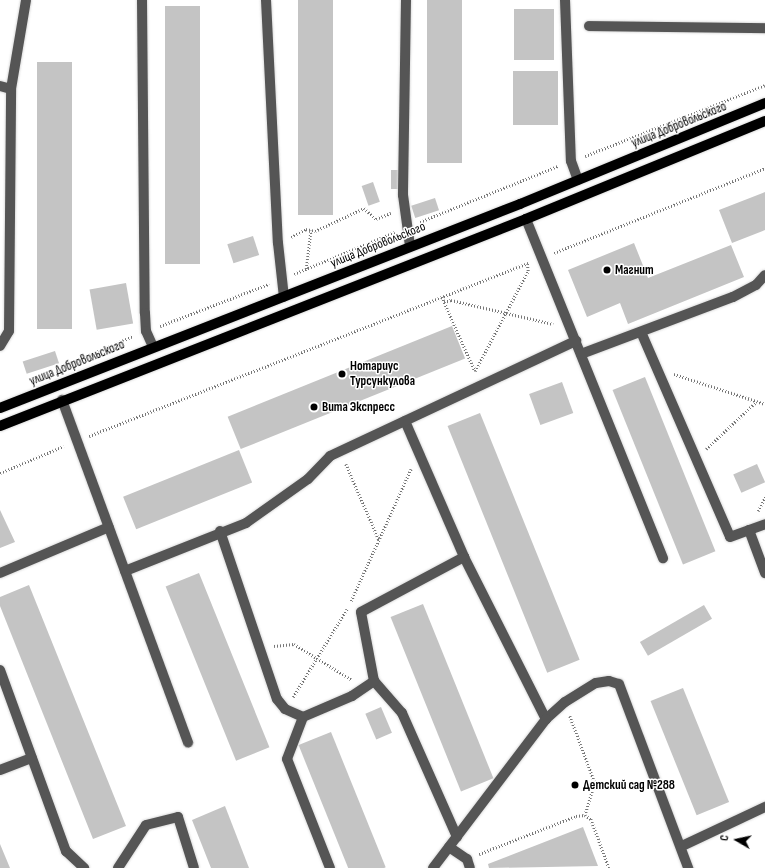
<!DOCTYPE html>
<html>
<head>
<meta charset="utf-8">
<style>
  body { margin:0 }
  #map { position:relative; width:765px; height:868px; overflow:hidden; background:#fff; font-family:"Sofia Sans Condensed",sans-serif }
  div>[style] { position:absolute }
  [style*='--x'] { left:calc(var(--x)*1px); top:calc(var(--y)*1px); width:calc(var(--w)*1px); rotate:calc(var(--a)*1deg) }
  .building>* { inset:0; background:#c4c4c4; transform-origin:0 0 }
  .path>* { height:2.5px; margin-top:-1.25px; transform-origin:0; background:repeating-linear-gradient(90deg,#777 0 1px,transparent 0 3px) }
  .roads { filter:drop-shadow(0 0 1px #dbdbdb) drop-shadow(0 0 1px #dbdbdb) }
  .minor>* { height:10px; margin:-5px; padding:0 5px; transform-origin:5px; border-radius:5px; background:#555 }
  .major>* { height:10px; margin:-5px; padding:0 5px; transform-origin:5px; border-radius:5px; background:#000 }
  .dots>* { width:11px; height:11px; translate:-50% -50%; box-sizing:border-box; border:2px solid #fff; border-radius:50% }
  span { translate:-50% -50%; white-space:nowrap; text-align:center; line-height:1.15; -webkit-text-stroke:3px #fff; paint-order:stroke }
  .street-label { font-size:13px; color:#000 }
  .poi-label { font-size:13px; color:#000; font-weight:700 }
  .left { translate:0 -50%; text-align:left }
  .north { position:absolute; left:717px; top:820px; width:40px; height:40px; -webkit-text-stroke:3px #fff; paint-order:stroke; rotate:279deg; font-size:11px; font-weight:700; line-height:16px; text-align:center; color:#000 }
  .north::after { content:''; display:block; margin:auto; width:14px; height:18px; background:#000; clip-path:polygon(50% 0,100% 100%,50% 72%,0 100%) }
</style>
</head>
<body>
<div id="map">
  <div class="building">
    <div style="left:298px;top:0;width:35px;height:215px"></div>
    <div style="left:427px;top:0;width:35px;height:163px"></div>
    <div style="left:165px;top:6px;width:35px;height:258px"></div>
    <div style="left:554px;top:9px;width:51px;height:40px;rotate:90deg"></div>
    <div style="left:37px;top:62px;width:35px;height:267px"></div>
    <div style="left:513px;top:71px;width:45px;height:54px"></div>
    <div style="left:391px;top:170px;width:8px;height:19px"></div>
    <div style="left:373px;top:182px;width:21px;height:12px;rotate:71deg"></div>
    <div style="clip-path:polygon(765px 192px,765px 230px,732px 243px,719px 210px)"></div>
    <div style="left:435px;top:198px;width:13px;height:25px;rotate:72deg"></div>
    <div style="left:253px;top:236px;width:20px;height:27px;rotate:72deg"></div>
    <div style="clip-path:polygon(634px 243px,648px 278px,731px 245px,744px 277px,628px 324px,620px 303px,587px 317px,568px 270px)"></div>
    <div style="left:126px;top:283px;width:41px;height:37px;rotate:80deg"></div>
    <div style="left:452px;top:326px;width:35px;height:242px;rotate:68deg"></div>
    <div style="left:55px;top:351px;width:13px;height:34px;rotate:72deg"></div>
    <div style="left:645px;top:377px;width:188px;height:35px;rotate:68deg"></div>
    <div style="left:562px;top:382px;width:33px;height:35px;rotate:70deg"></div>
    <div style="left:480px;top:413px;width:266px;height:35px;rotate:68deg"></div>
    <div style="left:239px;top:450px;width:35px;height:125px;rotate:68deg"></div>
    <div style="left:757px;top:464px;width:20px;height:26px;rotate:66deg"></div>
    <div style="clip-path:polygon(0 510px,15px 542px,0 548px)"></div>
    <div style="left:199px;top:573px;width:188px;height:36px;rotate:68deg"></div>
    <div style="clip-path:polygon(29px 585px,126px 826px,93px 839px,0 606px,0 597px)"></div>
    <div style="left:423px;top:604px;width:188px;height:35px;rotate:68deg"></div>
    <div style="left:704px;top:605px;width:16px;height:74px;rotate:60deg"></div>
    <div style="left:683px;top:688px;width:123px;height:35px;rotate:68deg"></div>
    <div style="left:381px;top:707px;width:28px;height:17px;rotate:67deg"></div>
    <div style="left:331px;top:732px;width:146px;height:35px;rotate:68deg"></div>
    <div style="clip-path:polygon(225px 806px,249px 868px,211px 868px,192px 820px)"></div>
    <div style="clip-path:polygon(583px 827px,598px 866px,489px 868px,488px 864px)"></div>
    <div style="clip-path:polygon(0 844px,10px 868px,0 868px)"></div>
  </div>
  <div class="path">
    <div style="--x:585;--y:156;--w:193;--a:-21.5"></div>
    <div style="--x:420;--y:222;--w:149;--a:-22.1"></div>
    <div style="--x:291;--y:237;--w:17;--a:-28"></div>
    <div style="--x:306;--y:229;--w:9;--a:13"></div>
    <div style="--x:315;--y:231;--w:54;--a:-25.1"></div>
    <div style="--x:364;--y:208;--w:16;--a:43"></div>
    <div style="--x:376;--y:219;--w:16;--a:-22"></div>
    <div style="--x:554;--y:253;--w:227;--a:-21.9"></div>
    <div style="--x:306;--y:269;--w:39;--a:-83"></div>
    <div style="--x:294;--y:274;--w:109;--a:-22.6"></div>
    <div style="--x:442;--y:297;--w:81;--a:66"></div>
    <div style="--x:444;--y:302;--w:7;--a:-16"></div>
    <div style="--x:451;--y:300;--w:105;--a:13.2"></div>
    <div style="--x:160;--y:326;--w:117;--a:-21.1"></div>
    <div style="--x:73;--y:362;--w:65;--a:-23.4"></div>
    <div style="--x:475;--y:371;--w:113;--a:-62.1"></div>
    <div style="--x:528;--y:271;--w:7;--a:-98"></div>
    <div style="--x:674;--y:374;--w:96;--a:18.2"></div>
    <div style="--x:89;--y:436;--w:473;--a:-21.5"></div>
    <div style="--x:706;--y:449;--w:69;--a:-43.2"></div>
    <div style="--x:346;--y:464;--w:83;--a:66.5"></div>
    <div style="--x:0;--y:473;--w:69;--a:-22.9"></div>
    <div style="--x:758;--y:511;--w:16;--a:-63"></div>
    <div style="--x:351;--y:601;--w:145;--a:-65.6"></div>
    <div style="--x:274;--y:646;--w:20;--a:-6"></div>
    <div style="--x:294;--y:644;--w:68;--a:31.8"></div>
    <div style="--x:293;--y:697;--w:103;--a:-58.5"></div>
    <div style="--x:570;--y:716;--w:72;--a:69.5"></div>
    <div style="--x:595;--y:783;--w:34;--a:107"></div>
    <div style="--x:479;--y:854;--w:104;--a:-21.4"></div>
    <div style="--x:576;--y:816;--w:9;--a:-6"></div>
    <div style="--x:585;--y:815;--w:7;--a:34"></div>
    <div style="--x:591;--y:819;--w:52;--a:69.8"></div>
  </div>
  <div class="roads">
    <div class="minor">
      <div style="--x:142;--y:0;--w:313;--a:89.5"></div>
      <div style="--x:145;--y:313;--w:18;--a:87"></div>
      <div style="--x:146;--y:331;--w:17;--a:66"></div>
      <div style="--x:266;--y:0;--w:243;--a:87.2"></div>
      <div style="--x:278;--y:243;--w:54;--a:83.7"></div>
      <div style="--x:406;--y:0;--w:195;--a:90.9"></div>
      <div style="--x:403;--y:195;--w:51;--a:82.2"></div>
      <div style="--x:565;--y:0;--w:161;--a:87.9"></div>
      <div style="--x:571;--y:161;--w:20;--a:70"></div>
      <div style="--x:589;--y:26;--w:176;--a:0.7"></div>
      <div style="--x:0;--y:86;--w:11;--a:15"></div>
      <div style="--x:526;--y:219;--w:366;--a:68"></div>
      <div style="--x:641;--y:332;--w:223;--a:66.5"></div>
      <div style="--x:730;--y:537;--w:37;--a:-20"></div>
      <div style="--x:0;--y:346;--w:17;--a:-59"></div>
      <div style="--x:9;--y:331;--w:242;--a:-89.5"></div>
      <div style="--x:11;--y:89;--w:90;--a:-80.4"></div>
      <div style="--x:581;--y:354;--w:162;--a:-20.6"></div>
      <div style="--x:733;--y:297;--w:26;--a:-28"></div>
      <div style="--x:756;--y:285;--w:13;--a:-48"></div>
      <div style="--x:62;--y:400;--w:365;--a:69.8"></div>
      <div style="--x:405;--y:421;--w:148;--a:66.5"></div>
      <div style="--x:464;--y:557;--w:182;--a:63.2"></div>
      <div style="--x:546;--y:719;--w:25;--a:-42"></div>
      <div style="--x:565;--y:702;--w:36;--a:-32"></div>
      <div style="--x:596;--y:683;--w:13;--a:-9"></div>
      <div style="--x:609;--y:681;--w:10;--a:17"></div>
      <div style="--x:619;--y:684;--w:197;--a:69.4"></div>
      <div style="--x:749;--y:530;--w:46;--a:69.6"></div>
      <div style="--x:220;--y:531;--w:177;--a:71.3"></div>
      <div style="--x:277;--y:699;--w:13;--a:51"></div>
      <div style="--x:285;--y:709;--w:20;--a:24"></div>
      <div style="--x:125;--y:571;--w:130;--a:-21.6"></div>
      <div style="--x:246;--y:523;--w:76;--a:-35.4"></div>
      <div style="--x:308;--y:479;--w:32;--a:-46"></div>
      <div style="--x:330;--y:456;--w:272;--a:-25.1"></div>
      <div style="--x:0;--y:573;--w:118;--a:-22.9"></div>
      <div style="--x:0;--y:670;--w:193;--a:70"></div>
      <div style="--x:66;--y:851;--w:25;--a:43"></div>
      <div style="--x:0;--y:770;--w:34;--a:-21"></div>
      <div style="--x:457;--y:837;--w:136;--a:-113.9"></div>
      <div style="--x:402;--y:713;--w:43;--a:-131.2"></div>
      <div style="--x:374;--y:681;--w:70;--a:-100.7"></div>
      <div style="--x:361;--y:612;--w:117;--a:-28.1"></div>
      <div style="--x:682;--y:846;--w:92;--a:-25.2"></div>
      <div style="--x:449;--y:847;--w:22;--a:34"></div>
      <div style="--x:467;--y:859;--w:9;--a:72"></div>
      <div style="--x:118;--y:868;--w:51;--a:-56.9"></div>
      <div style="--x:146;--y:825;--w:33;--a:-14"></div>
      <div style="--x:178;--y:817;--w:53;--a:72.6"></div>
      <div style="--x:330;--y:868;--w:117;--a:-111.5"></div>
      <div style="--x:287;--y:759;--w:45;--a:-69.1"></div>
      <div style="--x:303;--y:717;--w:53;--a:-23.2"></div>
      <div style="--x:352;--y:696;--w:27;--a:-34"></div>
      <div style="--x:433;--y:868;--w:187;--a:-52.8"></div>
    </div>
    <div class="major">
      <div style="--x:0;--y:408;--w:559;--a:-21.42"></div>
      <div style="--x:520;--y:204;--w:265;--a:-22.4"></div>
      <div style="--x:0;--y:426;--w:565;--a:-21.48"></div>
      <div style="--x:526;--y:219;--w:258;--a:-22.3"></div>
    </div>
  </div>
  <div class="dots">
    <div style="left:607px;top:270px;background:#000"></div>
    <div style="left:342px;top:374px;background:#000"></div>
    <div style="left:314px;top:407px;background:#000"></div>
    <div style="left:575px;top:785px;background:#000"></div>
  </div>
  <div class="street-label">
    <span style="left:679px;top:125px;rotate:-22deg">улица Добровольского</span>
    <span style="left:378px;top:245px;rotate:-22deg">улица Добровольского</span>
    <span style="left:77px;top:363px;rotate:-22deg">улица Добровольского</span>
  </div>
  <div class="poi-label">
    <span class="left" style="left:615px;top:270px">Магнит</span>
    <span class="left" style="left:350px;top:374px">Нотариус<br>Турсункулова</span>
    <span class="left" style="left:322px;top:407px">Вита Экспресс</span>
    <span class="left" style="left:583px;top:785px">Детский сад №288</span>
  </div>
  <div class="north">С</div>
</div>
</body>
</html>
